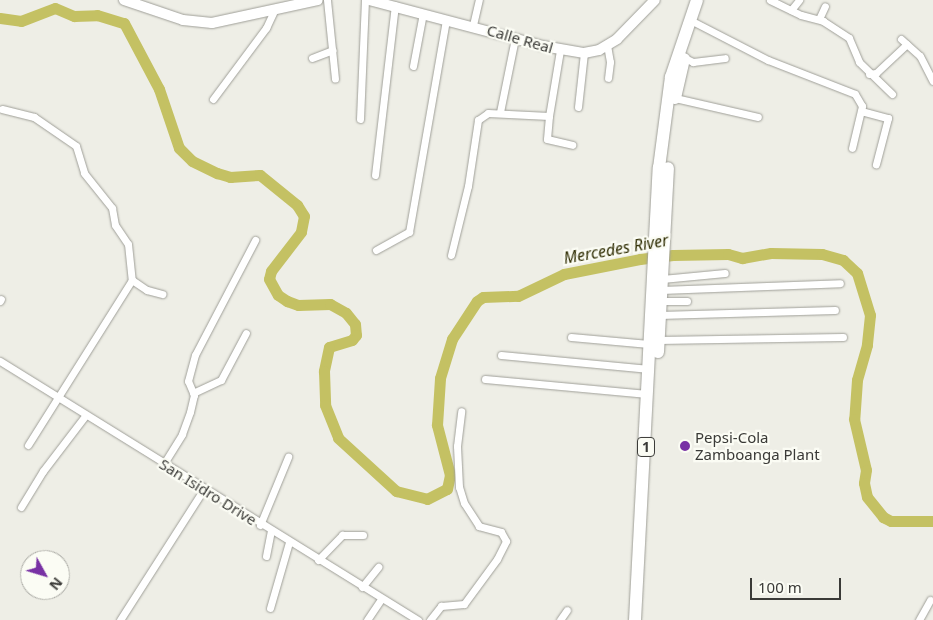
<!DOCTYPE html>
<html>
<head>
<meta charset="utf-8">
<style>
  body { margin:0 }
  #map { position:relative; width:933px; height:620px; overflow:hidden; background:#eeeee6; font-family:"Noto Sans",sans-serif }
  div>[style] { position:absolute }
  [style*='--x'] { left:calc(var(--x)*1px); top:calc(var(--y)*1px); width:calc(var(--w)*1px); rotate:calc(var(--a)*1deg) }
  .river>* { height:11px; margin:-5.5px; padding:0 5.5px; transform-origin:5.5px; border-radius:5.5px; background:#c4c163 }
  .roads { filter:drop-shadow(0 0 1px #9f9f98) drop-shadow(0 0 1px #9f9f98) }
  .street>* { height:7px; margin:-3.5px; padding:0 3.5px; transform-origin:3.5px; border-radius:3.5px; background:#fff }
  .secondary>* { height:10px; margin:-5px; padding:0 5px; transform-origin:5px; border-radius:5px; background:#fff }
  .highway>* { height:12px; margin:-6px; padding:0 6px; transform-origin:6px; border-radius:6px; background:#fff }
  .dots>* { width:14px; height:14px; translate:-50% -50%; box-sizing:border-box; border:2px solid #fbfcf4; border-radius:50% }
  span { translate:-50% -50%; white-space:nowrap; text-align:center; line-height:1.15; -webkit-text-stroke:4.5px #fbfcf4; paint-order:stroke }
  .shield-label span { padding:1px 4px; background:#fbfcf4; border:1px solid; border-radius:4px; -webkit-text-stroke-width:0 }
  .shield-label { font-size:14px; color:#3a3a37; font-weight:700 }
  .street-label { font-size:15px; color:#3a3a37 }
  .poi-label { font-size:15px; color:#3a3a37 }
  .left { translate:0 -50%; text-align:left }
  .water-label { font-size:16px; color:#2f2d03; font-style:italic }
  .north { position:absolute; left:20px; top:550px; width:50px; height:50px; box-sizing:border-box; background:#fbfcf4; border:1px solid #aeaea8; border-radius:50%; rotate:129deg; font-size:14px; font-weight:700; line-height:20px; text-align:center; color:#3a3a37 }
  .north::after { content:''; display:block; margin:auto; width:18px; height:22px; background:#7831a4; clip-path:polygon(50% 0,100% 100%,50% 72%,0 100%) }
  .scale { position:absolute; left:750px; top:578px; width:91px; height:22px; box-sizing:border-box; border:2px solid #3a3a37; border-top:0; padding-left:6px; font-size:15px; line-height:18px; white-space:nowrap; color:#3a3a37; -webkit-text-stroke:4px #fbfcf4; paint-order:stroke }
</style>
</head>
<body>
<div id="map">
  <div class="river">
    <div style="--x:0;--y:18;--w:21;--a:8"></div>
    <div style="--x:21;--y:21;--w:36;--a:-21"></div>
    <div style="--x:55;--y:8;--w:21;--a:23"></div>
    <div style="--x:74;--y:16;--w:23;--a:-2"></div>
    <div style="--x:97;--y:15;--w:28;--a:17"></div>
    <div style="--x:124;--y:23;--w:75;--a:62.1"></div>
    <div style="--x:159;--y:89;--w:62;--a:71.3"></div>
    <div style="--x:179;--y:148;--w:18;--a:45"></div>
    <div style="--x:192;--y:161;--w:28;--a:26"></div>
    <div style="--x:217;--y:173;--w:14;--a:17"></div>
    <div style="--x:230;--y:177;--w:30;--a:-4"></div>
    <div style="--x:260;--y:175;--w:48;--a:39"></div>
    <div style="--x:297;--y:205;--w:13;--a:58"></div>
    <div style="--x:304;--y:216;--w:16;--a:101"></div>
    <div style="--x:301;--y:232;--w:49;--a:127.6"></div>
    <div style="--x:271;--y:271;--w:8;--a:104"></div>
    <div style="--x:269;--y:279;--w:18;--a:61"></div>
    <div style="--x:278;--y:295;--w:11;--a:34"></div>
    <div style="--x:287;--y:301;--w:12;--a:20"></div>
    <div style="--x:298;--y:305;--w:32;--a:-2"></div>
    <div style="--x:330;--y:304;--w:18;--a:29"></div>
    <div style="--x:346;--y:313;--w:14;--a:51"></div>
    <div style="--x:355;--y:324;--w:11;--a:85"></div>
    <div style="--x:356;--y:335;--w:6;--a:129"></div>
    <div style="--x:352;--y:340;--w:24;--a:163"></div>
    <div style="--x:329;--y:347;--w:25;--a:102"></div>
    <div style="--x:324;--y:371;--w:34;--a:88"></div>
    <div style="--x:325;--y:405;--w:35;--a:68"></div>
    <div style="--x:338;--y:438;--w:79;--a:42.4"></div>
    <div style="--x:396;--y:491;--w:32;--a:14"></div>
    <div style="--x:427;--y:499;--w:22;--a:-27"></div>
    <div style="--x:447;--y:489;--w:14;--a:-78"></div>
    <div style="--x:450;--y:475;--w:52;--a:-104.6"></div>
    <div style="--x:437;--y:425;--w:47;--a:-86.3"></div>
    <div style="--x:440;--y:378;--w:41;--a:-72.9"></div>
    <div style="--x:452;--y:339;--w:45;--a:-56.7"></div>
    <div style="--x:477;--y:301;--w:7;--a:-34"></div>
    <div style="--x:483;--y:297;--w:35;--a:-2"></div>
    <div style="--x:518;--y:296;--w:51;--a:-25.6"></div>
    <div style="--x:564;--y:274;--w:77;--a:-11.2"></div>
    <div style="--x:640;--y:259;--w:33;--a:-7"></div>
    <div style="--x:673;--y:255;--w:55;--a:-1"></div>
    <div style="--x:728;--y:254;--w:15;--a:16"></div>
    <div style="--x:742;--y:258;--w:29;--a:-10"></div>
    <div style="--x:771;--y:253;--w:51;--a:1.1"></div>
    <div style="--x:822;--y:254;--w:22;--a:16"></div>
    <div style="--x:843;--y:260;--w:19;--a:43"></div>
    <div style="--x:857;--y:273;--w:44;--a:72.8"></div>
    <div style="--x:870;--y:315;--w:30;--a:96"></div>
    <div style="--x:867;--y:345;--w:36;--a:106"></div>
    <div style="--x:857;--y:380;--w:39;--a:94"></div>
    <div style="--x:854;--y:419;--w:52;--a:76.8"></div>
    <div style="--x:866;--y:470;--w:13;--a:99"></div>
    <div style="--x:864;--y:483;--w:14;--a:78"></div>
    <div style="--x:867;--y:497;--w:26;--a:51"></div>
    <div style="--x:883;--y:517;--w:9;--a:27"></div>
    <div style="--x:891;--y:521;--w:42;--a:0"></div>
  </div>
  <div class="roads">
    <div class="street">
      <div style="--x:327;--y:0;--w:79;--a:84.2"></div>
      <div style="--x:770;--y:0;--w:34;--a:26"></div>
      <div style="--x:801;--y:15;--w:23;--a:15"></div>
      <div style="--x:823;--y:21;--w:31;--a:33"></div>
      <div style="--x:849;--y:38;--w:26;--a:67"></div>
      <div style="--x:859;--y:62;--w:46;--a:44.1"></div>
      <div style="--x:791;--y:10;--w:13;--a:-51"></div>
      <div style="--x:819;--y:19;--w:14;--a:-65"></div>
      <div style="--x:696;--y:23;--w:81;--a:27.2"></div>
      <div style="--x:768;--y:60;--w:93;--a:21.3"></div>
      <div style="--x:855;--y:94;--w:14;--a:60"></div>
      <div style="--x:862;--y:106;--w:43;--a:103.4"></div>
      <div style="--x:473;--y:25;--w:26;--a:-77"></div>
      <div style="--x:901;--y:39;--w:25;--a:42"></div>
      <div style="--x:920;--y:56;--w:28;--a:63"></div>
      <div style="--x:607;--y:45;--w:17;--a:80"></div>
      <div style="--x:610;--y:62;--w:16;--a:97"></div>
      <div style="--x:312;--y:58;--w:22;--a:-21"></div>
      <div style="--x:685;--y:58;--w:9;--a:27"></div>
      <div style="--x:693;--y:62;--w:32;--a:-7"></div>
      <div style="--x:413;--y:66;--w:54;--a:-79.3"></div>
      <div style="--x:869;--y:74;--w:7;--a:-8"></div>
      <div style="--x:876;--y:73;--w:42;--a:-43.1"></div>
      <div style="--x:675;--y:98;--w:85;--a:12.9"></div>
      <div style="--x:213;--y:99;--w:89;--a:-53.3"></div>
      <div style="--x:266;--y:28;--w:19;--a:-65"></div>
      <div style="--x:578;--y:107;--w:54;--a:-83.7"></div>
      <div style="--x:2;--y:109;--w:33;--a:14"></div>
      <div style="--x:34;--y:117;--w:51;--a:34.6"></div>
      <div style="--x:76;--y:146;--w:28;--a:73"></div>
      <div style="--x:84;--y:173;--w:45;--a:51.3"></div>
      <div style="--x:112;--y:208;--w:17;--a:80"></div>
      <div style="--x:115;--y:225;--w:23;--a:56"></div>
      <div style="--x:128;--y:244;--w:36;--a:84"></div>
      <div style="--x:132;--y:280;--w:18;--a:34"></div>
      <div style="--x:147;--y:290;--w:16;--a:15"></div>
      <div style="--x:861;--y:111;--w:28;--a:15"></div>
      <div style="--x:888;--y:118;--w:48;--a:104.6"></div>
      <div style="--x:500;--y:112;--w:76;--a:-78.5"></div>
      <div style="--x:549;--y:116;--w:23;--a:95"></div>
      <div style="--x:547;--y:139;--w:26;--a:13"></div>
      <div style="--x:360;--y:119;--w:119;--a:-87.6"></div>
      <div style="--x:375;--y:175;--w:171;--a:-83.3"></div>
      <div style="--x:376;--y:250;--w:38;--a:-29"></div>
      <div style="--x:409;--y:232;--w:216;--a:-80.1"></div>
      <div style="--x:451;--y:255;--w:71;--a:-76.2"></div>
      <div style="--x:468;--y:186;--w:67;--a:-81.4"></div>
      <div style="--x:478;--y:120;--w:12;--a:-35"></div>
      <div style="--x:488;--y:113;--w:61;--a:2.8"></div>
      <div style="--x:549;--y:116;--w:67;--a:-80.5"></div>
      <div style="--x:662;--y:279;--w:63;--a:-5.4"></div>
      <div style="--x:661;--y:290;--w:179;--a:-2.2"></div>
      <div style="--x:0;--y:301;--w:2;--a:-63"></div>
      <div style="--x:660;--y:301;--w:27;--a:0"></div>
      <div style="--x:659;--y:315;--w:176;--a:-1.6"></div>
      <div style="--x:571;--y:337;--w:78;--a:5.1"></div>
      <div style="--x:658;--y:340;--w:185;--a:-0.9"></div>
      <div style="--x:501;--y:355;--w:149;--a:5.4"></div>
      <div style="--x:0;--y:361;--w:492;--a:31.8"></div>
      <div style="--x:485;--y:379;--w:163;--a:5.3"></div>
      <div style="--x:193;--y:393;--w:31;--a:-25"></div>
      <div style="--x:221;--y:380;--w:53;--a:-62"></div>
      <div style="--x:28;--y:445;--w:195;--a:-57.8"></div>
      <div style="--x:163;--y:465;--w:36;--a:-58"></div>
      <div style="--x:182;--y:434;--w:23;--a:-70"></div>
      <div style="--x:190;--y:412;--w:17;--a:-77"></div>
      <div style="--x:194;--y:395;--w:15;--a:-113"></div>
      <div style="--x:188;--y:381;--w:27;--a:-75"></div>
      <div style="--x:195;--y:355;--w:130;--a:-62.4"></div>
      <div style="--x:21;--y:507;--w:42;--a:-58.6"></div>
      <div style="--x:43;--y:471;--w:69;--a:-52.6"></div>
      <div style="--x:260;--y:525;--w:74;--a:-67.6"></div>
      <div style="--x:266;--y:556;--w:25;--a:-79"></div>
      <div style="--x:318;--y:560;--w:35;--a:-46"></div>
      <div style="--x:342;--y:535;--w:21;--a:0"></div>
      <div style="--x:362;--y:587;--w:26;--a:-51"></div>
      <div style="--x:270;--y:608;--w:69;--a:-73.9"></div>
      <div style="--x:120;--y:620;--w:154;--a:-57.4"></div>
      <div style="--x:367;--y:620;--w:25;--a:-56"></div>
      <div style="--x:430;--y:620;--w:18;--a:-52"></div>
      <div style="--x:441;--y:606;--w:23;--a:-5"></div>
      <div style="--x:464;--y:604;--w:56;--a:-53.7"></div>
      <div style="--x:497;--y:559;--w:20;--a:-63"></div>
      <div style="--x:506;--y:541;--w:10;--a:-119"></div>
      <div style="--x:501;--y:532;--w:23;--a:-165"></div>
      <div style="--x:479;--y:526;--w:27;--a:-123"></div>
      <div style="--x:464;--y:503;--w:17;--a:-107"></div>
      <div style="--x:459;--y:487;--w:41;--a:-92.8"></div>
      <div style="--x:457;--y:446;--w:35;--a:-83"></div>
      <div style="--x:560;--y:620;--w:12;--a:-55"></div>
      <div style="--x:919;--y:620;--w:23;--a:-61"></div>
    </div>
    <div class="secondary">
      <div style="--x:124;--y:0;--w:62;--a:18.7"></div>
      <div style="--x:183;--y:20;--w:29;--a:6"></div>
      <div style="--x:212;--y:23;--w:108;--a:-12.2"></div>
      <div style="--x:369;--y:0;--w:180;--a:14.8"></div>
      <div style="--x:543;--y:46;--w:42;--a:9.7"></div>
      <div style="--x:584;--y:53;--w:15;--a:-11"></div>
      <div style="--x:599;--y:50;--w:21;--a:-31"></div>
      <div style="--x:617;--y:39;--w:54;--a:-45.7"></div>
    </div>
    <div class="highway">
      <div style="--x:675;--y:98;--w:40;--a:-77"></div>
      <div style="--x:658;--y:352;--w:184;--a:-86.9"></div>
      <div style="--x:635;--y:620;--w:453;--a:-87"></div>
      <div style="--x:659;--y:168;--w:92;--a:-82.5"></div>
      <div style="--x:671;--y:77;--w:81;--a:-71.3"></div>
    </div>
  </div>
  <div class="dots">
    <div style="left:685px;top:446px;background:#7831a4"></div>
  </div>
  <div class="shield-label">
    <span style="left:646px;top:447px">1</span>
  </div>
  <div class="street-label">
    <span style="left:520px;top:39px;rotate:16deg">Calle Real</span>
    <span style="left:208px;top:492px;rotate:32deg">San Isidro Drive</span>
  </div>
  <div class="poi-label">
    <span class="left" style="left:695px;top:446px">Pepsi-Cola<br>Zamboanga Plant</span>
  </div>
  <div class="water-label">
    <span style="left:616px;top:249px;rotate:-10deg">Mercedes River</span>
  </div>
  <div class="north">N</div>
  <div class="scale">100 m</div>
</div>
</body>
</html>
